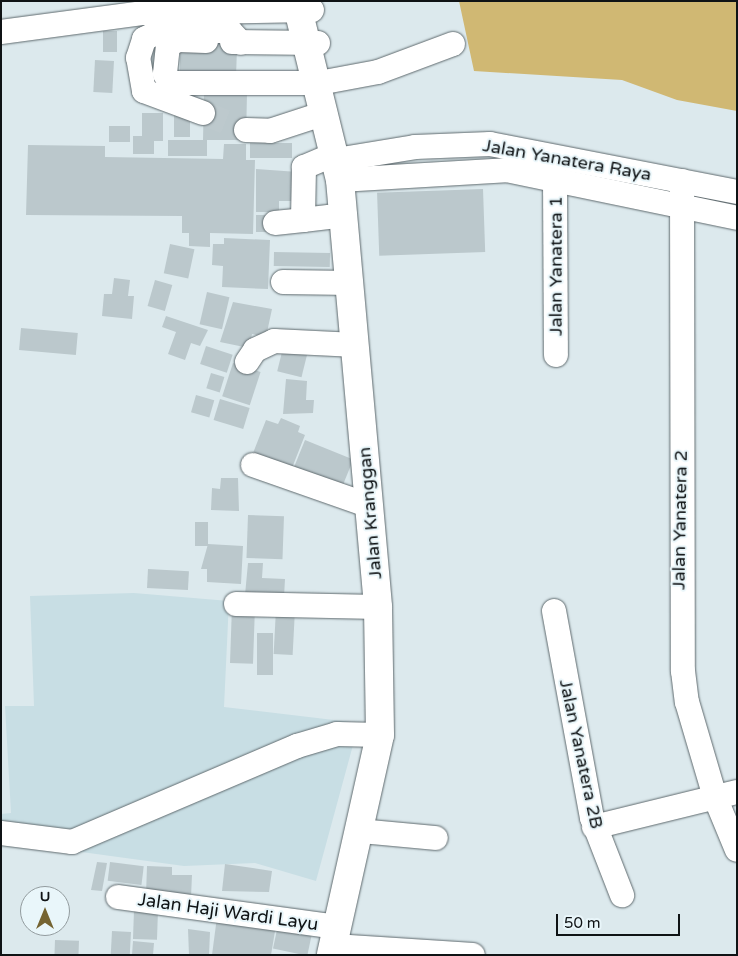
<!DOCTYPE html>
<html>
<head>
<meta charset="utf-8">
<style>
  body { margin:0 }
  #map { position:relative; width:738px; height:956px; overflow:hidden; background:#dce9ed; font-family:"Varela Round",sans-serif }
  div>[style] { position:absolute }
  [style*='--x'] { left:calc(var(--x)*1px); top:calc(var(--y)*1px); width:calc(var(--w)*1px); rotate:calc(var(--a)*1deg) }
  .built>* { inset:0; background:#c8dee4 }
  .green>* { inset:0; background:#d0b873 }
  .building>* { inset:0; background:#bbc8cc; transform-origin:0 0 }
  .minor-tunnel>* { height:24px; margin-top:-12px; transform-origin:0; background:repeating-linear-gradient(90deg,#bdc9cd 0 24px,transparent 0 36px) }
  .roads { filter:drop-shadow(0 0 1px #5f6a6e) drop-shadow(0 0 1px #5f6a6e) }
  .minor>* { height:24px; margin:-12px; padding:0 12px; transform-origin:12px; border-radius:12px; background:#fff }
  .major>* { height:28px; margin:-14px; padding:0 14px; transform-origin:14px; border-radius:14px; background:#fff }
  span { translate:-50% -50%; white-space:nowrap; text-align:center; line-height:1.15; -webkit-text-stroke:4px #e9f6fa; paint-order:stroke }
  .street-label { font-size:18px; color:#0f1315 }
  .frame { position:absolute; inset:0; border:2px solid #0f1315; pointer-events:none }
  .north { position:absolute; left:20px; top:886px; width:50px; height:50px; box-sizing:border-box; background:#e9f6fa; border:1px solid #929b9e; border-radius:50%; rotate:0deg; font-size:14px; font-weight:700; line-height:20px; text-align:center; color:#0f1315 }
  .north::after { content:''; display:block; margin:auto; width:18px; height:22px; background:#756432; clip-path:polygon(50% 0,100% 100%,50% 72%,0 100%) }
  .scale { position:absolute; left:556px; top:914px; width:124px; height:22px; box-sizing:border-box; border:2px solid #0f1315; border-top:0; padding-left:6px; font-size:15px; line-height:18px; white-space:nowrap; color:#0f1315; -webkit-text-stroke:4px #e9f6fa; paint-order:stroke }
</style>
</head>
<body>
<div id="map">
  <div class="built">
    <div style="clip-path:polygon(134px 593px,229px 601px,224px 707px,359px 723px,316px 881px,255px 863px,184px 866px,1px 841px,1px 814px,11px 813px,5px 706px,34px 706px,30px 596px)"></div>
  </div>
  <div class="green">
    <div style="clip-path:polygon(459px 1px,737px 1px,737px 111px,677px 100px,622px 80px,474px 71px)"></div>
  </div>
  <div class="building">
    <div style="left:103px;top:31px;width:14px;height:21px"></div>
    <div style="clip-path:polygon(206px 35px,237px 48px,236px 77px,180px 76px,180px 47px)"></div>
    <div style="left:147px;top:49px;width:16px;height:27px"></div>
    <div style="left:95px;top:60px;width:19px;height:32px;rotate:3deg"></div>
    <div style="clip-path:polygon(204px 92px,247px 93px,246px 140px,207px 140px,207px 156px,168px 156px,168px 140px,203px 140px)"></div>
    <div style="clip-path:polygon(142px 113px,163px 113px,163px 141px,154px 141px,154px 154px,133px 154px,133px 136px,142px 136px)"></div>
    <div style="left:174px;top:113px;width:16px;height:24px"></div>
    <div style="left:109px;top:126px;width:21px;height:16px"></div>
    <div style="left:250px;top:143px;width:42px;height:15px"></div>
    <div style="clip-path:polygon(224px 144px,246px 144px,246px 160px,255px 160px,253px 234px,210px 233px,210px 247px,189px 246px,189px 233px,182px 233px,182px 216px,26px 215px,28px 145px,105px 146px,105px 157px,223px 159px)"></div>
    <div style="clip-path:polygon(256px 169px,298px 172px,297px 201px,279px 201px,279px 212px,256px 212px)"></div>
    <div style="left:483px;top:189px;width:63px;height:106px;rotate:88deg"></div>
    <div style="left:256px;top:215px;width:17px;height:17px"></div>
    <div style="clip-path:polygon(224px 238px,270px 240px,268px 289px,222px 287px,223px 266px,212px 265px,213px 244px,224px 244px)"></div>
    <div style="left:170px;top:244px;width:25px;height:30px;rotate:12deg"></div>
    <div style="left:274px;top:252px;width:56px;height:14px;rotate:1deg"></div>
    <div style="clip-path:polygon(114px 278px,130px 280px,128px 296px,134px 296px,132px 319px,102px 316px,104px 294px,112px 294px)"></div>
    <div style="left:155px;top:280px;width:18px;height:27px;rotate:16deg"></div>
    <div style="left:207px;top:292px;width:23px;height:33px;rotate:13deg"></div>
    <div style="clip-path:polygon(233px 302px,272px 309px,266px 337px,252px 334px,249px 348px,220px 342px)"></div>
    <div style="clip-path:polygon(166px 316px,208px 330px,200px 346px,191px 343px,185px 360px,168px 354px,176px 332px,162px 327px)"></div>
    <div style="left:21px;top:328px;width:57px;height:22px;rotate:5deg"></div>
    <div style="left:284px;top:344px;width:25px;height:28px;rotate:14deg"></div>
    <div style="left:206px;top:346px;width:28px;height:19px;rotate:18deg"></div>
    <div style="left:233px;top:363px;width:29px;height:35px;rotate:18deg"></div>
    <div style="left:211px;top:373px;width:14px;height:16px;rotate:17deg"></div>
    <div style="clip-path:polygon(286px 379px,307px 381px,306px 400px,314px 400px,313px 413px,283px 414px)"></div>
    <div style="left:196px;top:395px;width:19px;height:18px;rotate:16deg"></div>
    <div style="left:220px;top:399px;width:31px;height:22px;rotate:17deg"></div>
    <div style="clip-path:polygon(281px 418px,300px 426px,298px 432px,305px 435px,292px 468px,253px 453px,266px 420px,278px 424px)"></div>
    <div style="left:305px;top:440px;width:52px;height:31px;rotate:22deg"></div>
    <div style="clip-path:polygon(221px 478px,238px 478px,239px 511px,211px 510px,212px 488px,220px 489px)"></div>
    <div style="left:248px;top:515px;width:36px;height:43px;rotate:2deg"></div>
    <div style="left:195px;top:522px;width:13px;height:24px"></div>
    <div style="clip-path:polygon(208px 544px,243px 546px,241px 584px,207px 582px,207px 569px,201px 569px)"></div>
    <div style="clip-path:polygon(248px 563px,263px 563px,262px 578px,285px 579px,284px 597px,245px 595px)"></div>
    <div style="left:148px;top:569px;width:41px;height:19px;rotate:3deg"></div>
    <div style="left:232px;top:606px;width:23px;height:57px;rotate:2deg"></div>
    <div style="left:276px;top:609px;width:19px;height:45px;rotate:3deg"></div>
    <div style="left:257px;top:633px;width:16px;height:42px"></div>
    <div style="clip-path:polygon(97px 862px,107px 863px,102px 891px,91px 890px)"></div>
    <div style="left:110px;top:862px;width:34px;height:19px;rotate:7deg"></div>
    <div style="clip-path:polygon(225px 864px,272px 871px,269px 892px,222px 891px)"></div>
    <div style="clip-path:polygon(147px 866px,172px 867px,172px 875px,192px 875px,191px 897px,146px 895px)"></div>
    <div style="left:134px;top:910px;width:24px;height:29px;rotate:2deg"></div>
    <div style="clip-path:polygon(217px 917px,276px 925px,271px 955px,212px 955px)"></div>
    <div style="left:278px;top:925px;width:35px;height:24px;rotate:12deg"></div>
    <div style="clip-path:polygon(188px 929px,210px 932px,209px 955px,189px 955px)"></div>
    <div style="left:112px;top:931px;width:19px;height:24px;rotate:3deg"></div>
    <div style="left:55px;top:940px;width:24px;height:15px;rotate:2deg"></div>
    <div style="clip-path:polygon(133px 941px,154px 943px,153px 955px,132px 955px)"></div>
  </div>
  <div class="minor-tunnel">
    <div style="--x:203;--y:113;--w:46;--a:21.6"></div>
  </div>
  <div class="roads">
    <div class="minor">
      <div style="--x:1;--y:32;--w:144;--a:-7.6"></div>
      <div style="--x:144;--y:13;--w:168;--a:-1"></div>
      <div style="--x:206;--y:41;--w:28;--a:-178"></div>
      <div style="--x:178;--y:40;--w:11;--a:153"></div>
      <div style="--x:168;--y:45;--w:29;--a:96"></div>
      <div style="--x:165;--y:74;--w:10;--a:61"></div>
      <div style="--x:170;--y:83;--w:149;--a:0"></div>
      <div style="--x:319;--y:83;--w:60;--a:-10.6"></div>
      <div style="--x:378;--y:72;--w:80;--a:-20.5"></div>
      <div style="--x:232;--y:42;--w:86;--a:0.7"></div>
      <div style="--x:203;--y:113;--w:63;--a:-159.6"></div>
      <div style="--x:144;--y:91;--w:34;--a:-100"></div>
      <div style="--x:138;--y:58;--w:20;--a:-72"></div>
      <div style="--x:144;--y:39;--w:18;--a:-27"></div>
      <div style="--x:160;--y:31;--w:70;--a:0"></div>
      <div style="--x:230;--y:31;--w:16;--a:47"></div>
      <div style="--x:246;--y:130;--w:24;--a:2"></div>
      <div style="--x:270;--y:131;--w:58;--a:-18.1"></div>
      <div style="--x:335;--y:154;--w:34;--a:157"></div>
      <div style="--x:304;--y:167;--w:53;--a:91.1"></div>
      <div style="--x:303;--y:220;--w:42;--a:-6.8"></div>
      <div style="--x:336;--y:160;--w:80;--a:-9.3"></div>
      <div style="--x:415;--y:147;--w:75;--a:-2.3"></div>
      <div style="--x:490;--y:144;--w:252;--a:11"></div>
      <div style="--x:555;--y:177;--w:178;--a:89.7"></div>
      <div style="--x:340;--y:180;--w:166;--a:-3.4"></div>
      <div style="--x:506;--y:170;--w:236;--a:11.7"></div>
      <div style="--x:682;--y:181;--w:490;--a:89.9"></div>
      <div style="--x:683;--y:671;--w:31;--a:83"></div>
      <div style="--x:687;--y:702;--w:99;--a:73.6"></div>
      <div style="--x:715;--y:797;--w:57;--a:67.5"></div>
      <div style="--x:275;--y:223;--w:28;--a:-6"></div>
      <div style="--x:283;--y:282;--w:68;--a:0.8"></div>
      <div style="--x:247;--y:362;--w:14;--a:-56"></div>
      <div style="--x:255;--y:350;--w:21;--a:-25"></div>
      <div style="--x:274;--y:341;--w:82;--a:2.8"></div>
      <div style="--x:253;--y:465;--w:124;--a:19.3"></div>
      <div style="--x:236;--y:604;--w:142;--a:1.2"></div>
      <div style="--x:554;--y:611;--w:210;--a:79.6"></div>
      <div style="--x:592;--y:818;--w:83;--a:68.7"></div>
      <div style="--x:594;--y:827;--w:147;--a:-13.8"></div>
      <div style="--x:360;--y:831;--w:76;--a:5.3"></div>
      <div style="--x:1;--y:833;--w:72;--a:7.2"></div>
      <div style="--x:72;--y:842;--w:245;--a:-23.1"></div>
      <div style="--x:297;--y:746;--w:42;--a:-16.7"></div>
      <div style="--x:337;--y:734;--w:43;--a:1.3"></div>
      <div style="--x:118;--y:897;--w:222;--a:7.8"></div>
      <div style="--x:334;--y:946;--w:139;--a:3.7"></div>
    </div>
    <div class="major">
      <div style="--x:296;--y:1;--w:184;--a:76.2"></div>
      <div style="--x:340;--y:180;--w:429;--a:84.9"></div>
      <div style="--x:378;--y:607;--w:128;--a:89.1"></div>
      <div style="--x:380;--y:735;--w:225;--a:102.6"></div>
    </div>
  </div>
  <div class="street-label">
    <span style="left:567px;top:160px;rotate:10deg">Jalan Yanatera Raya</span>
    <span style="left:556px;top:266px;rotate:-90deg">Jalan Yanatera 1</span>
    <span style="left:370px;top:513px;rotate:-95deg">Jalan Kranggan</span>
    <span style="left:680px;top:520px;rotate:-89deg">Jalan Yanatera 2</span>
    <span style="left:581px;top:754px;rotate:78deg">Jalan Yanatera 2B</span>
    <span style="left:228px;top:912px;rotate:8deg">Jalan Haji Wardi Layu</span>
  </div>
  <div class="frame"></div>
  <div class="north">U</div>
  <div class="scale">50 m</div>
</div>
</body>
</html>
